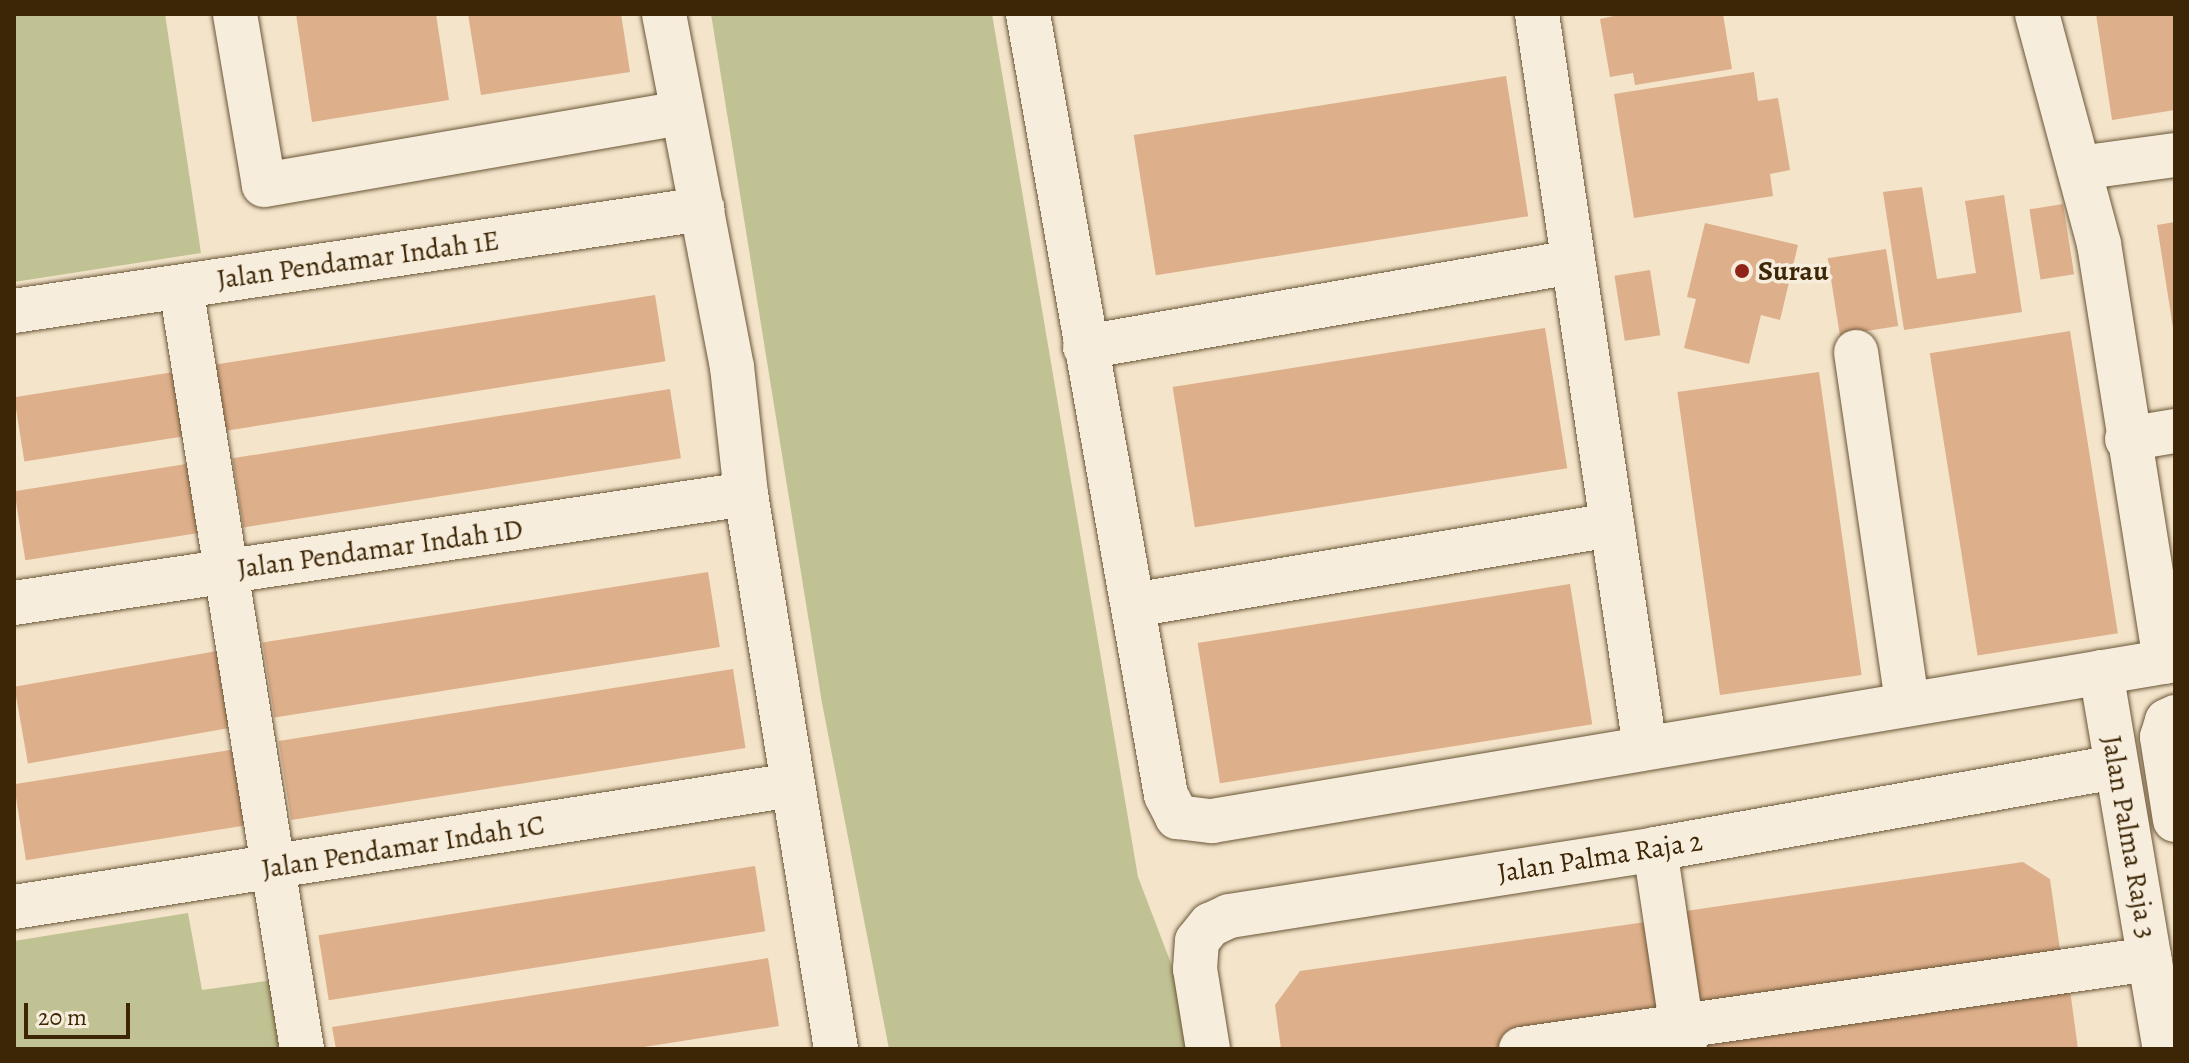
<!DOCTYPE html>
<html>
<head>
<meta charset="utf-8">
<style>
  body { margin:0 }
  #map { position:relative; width:2189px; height:1063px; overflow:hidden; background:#f3e4ca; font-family:Alegreya,serif }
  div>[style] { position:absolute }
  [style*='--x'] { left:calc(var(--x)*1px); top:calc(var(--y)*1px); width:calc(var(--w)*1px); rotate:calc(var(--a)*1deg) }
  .green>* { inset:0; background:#c1c293 }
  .building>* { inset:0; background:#deaf8b; transform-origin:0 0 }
  .roads { filter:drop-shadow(0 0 2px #6a5636) drop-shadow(0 0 2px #6a5636) }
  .minor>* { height:44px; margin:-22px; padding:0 22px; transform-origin:22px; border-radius:22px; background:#f7eddd }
  .dots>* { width:22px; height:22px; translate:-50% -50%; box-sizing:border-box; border:4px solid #f7eddd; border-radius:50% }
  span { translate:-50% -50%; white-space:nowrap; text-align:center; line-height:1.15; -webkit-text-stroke:7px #f7eddd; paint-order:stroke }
  .street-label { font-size:28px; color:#3c2605 }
  .poi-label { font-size:28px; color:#3c2605; font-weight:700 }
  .left { translate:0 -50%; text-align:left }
  .frame { position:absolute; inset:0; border:16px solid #3c2605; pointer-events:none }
  .scale { position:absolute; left:24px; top:1003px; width:106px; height:36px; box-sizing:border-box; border:4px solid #3c2605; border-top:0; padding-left:10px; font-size:24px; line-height:28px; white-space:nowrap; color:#3c2605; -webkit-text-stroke:6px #f7eddd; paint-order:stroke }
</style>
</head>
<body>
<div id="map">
  <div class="green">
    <div style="clip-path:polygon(14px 14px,165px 14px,201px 253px,14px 282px)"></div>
    <div style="clip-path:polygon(711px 14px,992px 14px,1138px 877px,1172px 966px,1186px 1049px,889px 1049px,822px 703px)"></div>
    <div style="clip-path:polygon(188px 913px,202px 990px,280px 979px,291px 1049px,14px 1049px,14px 941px)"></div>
  </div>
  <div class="building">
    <div style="clip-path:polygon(296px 14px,436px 14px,449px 100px,312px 122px)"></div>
    <div style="clip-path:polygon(468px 14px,621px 14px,630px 72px,481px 95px)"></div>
    <div style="clip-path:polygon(1623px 14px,1723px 14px,1732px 69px,1635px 85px,1633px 73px,1610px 77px,1600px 19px)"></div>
    <div style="clip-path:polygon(2096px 14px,2175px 14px,2175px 110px,2112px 120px)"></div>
    <div style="clip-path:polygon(1754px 72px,1758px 101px,1778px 98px,1790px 170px,1770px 174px,1773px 196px,1634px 218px,1614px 94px)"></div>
    <div style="left:1506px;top:76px;width:142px;height:377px;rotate:81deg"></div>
    <div style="clip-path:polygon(1922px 187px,1937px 279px,1976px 273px,1965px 201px,2004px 195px,2022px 312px,1904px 330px,1883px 192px)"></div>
    <div style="left:2063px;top:204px;width:71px;height:34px;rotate:81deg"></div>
    <div style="clip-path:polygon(2175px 222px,2175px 328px,2173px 328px,2157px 225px)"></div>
    <div style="clip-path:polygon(1705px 223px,1798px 245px,1780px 320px,1761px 315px,1749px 364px,1684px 348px,1696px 299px,1687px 297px)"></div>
    <div style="left:1886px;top:249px;width:78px;height:59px;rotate:81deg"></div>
    <div style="left:1650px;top:270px;width:66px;height:36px;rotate:81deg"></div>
    <div style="left:655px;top:295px;width:67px;height:445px;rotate:81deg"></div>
    <div style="left:1545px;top:328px;width:142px;height:377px;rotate:81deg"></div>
    <div style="left:2070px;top:331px;width:306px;height:142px;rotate:81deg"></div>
    <div style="left:193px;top:369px;width:65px;height:181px;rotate:81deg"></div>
    <div style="left:1819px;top:372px;width:306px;height:143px;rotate:82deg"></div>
    <div style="left:670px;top:389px;width:70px;height:443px;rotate:81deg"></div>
    <div style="left:205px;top:461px;width:70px;height:193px;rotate:81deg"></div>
    <div style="left:708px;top:572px;width:76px;height:451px;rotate:81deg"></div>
    <div style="left:1570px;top:584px;width:142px;height:377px;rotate:81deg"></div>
    <div style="left:234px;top:648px;width:78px;height:223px;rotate:80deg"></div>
    <div style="left:733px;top:669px;width:80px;height:460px;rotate:81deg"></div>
    <div style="left:249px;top:747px;width:77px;height:238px;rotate:81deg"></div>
    <div style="clip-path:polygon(2023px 862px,2050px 879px,2063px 971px,1695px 1024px,1679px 912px)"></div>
    <div style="left:755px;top:866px;width:66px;height:442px;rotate:81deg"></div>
    <div style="clip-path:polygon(1653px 921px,1669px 1032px,1550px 1049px,1281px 1049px,1275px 1005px,1300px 971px)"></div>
    <div style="clip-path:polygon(768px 958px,779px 1026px,631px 1049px,336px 1049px,332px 1027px)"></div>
    <div style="clip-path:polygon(2070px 990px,2078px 1049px,1700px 1049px,1700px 1043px)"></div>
  </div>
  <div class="roads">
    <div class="minor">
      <div style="--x:235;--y:14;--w:173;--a:80.4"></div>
      <div style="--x:264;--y:185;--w:421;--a:-9.8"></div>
      <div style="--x:664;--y:14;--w:359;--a:79.1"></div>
      <div style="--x:732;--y:367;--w:128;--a:83.7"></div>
      <div style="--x:746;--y:494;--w:562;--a:80.79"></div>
      <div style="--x:1028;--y:14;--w:793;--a:79.98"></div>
      <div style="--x:1166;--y:795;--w:25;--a:63"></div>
      <div style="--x:1177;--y:817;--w:35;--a:7"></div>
      <div style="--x:1212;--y:821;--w:976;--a:-9.49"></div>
      <div style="--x:1537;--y:14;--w:742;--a:81.63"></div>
      <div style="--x:2037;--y:14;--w:238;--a:74.9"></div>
      <div style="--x:2099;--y:244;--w:423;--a:81"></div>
      <div style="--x:2079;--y:168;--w:97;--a:-7.7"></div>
      <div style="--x:181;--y:287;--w:772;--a:80.98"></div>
      <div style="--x:14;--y:311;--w:696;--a:-8.43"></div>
      <div style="--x:1085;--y:347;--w:495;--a:-9.9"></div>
      <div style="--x:1856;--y:352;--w:354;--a:81.7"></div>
      <div style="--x:2127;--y:439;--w:49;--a:-9.5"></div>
      <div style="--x:14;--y:603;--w:740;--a:-8.47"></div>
      <div style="--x:1133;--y:605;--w:486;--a:-9.5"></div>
      <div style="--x:2101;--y:672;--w:382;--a:80.4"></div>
      <div style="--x:2175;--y:717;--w:9;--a:153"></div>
      <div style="--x:2167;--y:721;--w:17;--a:107"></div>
      <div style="--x:2162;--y:737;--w:84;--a:81.1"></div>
      <div style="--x:1655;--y:849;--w:202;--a:81.5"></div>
      <div style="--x:14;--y:907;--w:788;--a:-8.91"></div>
      <div style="--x:1208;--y:1049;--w:81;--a:-99.2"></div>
      <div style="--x:1195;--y:969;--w:28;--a:-86"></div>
      <div style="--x:1197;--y:941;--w:21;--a:-51"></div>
      <div style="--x:1210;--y:925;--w:21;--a:-25"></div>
      <div style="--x:1229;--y:916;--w:431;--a:-8.9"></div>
      <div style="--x:1655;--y:849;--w:469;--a:-10.1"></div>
      <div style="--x:1521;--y:1049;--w:635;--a:-8.14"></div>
    </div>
  </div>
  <div class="dots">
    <div style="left:1742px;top:271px;background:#8f2418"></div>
  </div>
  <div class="street-label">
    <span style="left:358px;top:260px;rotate:-8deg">Jalan Pendamar Indah 1E</span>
    <span style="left:380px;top:549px;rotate:-8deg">Jalan Pendamar Indah 1D</span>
    <span style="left:2129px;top:837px;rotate:80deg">Jalan Palma Raja 3</span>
    <span style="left:403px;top:847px;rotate:-9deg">Jalan Pendamar Indah 1C</span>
    <span style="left:1600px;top:857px;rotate:-9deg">Jalan Palma Raja 2</span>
  </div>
  <div class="poi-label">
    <span class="left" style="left:1758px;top:271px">Surau</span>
  </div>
  <div class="frame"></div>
  <div class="scale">20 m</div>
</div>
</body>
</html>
